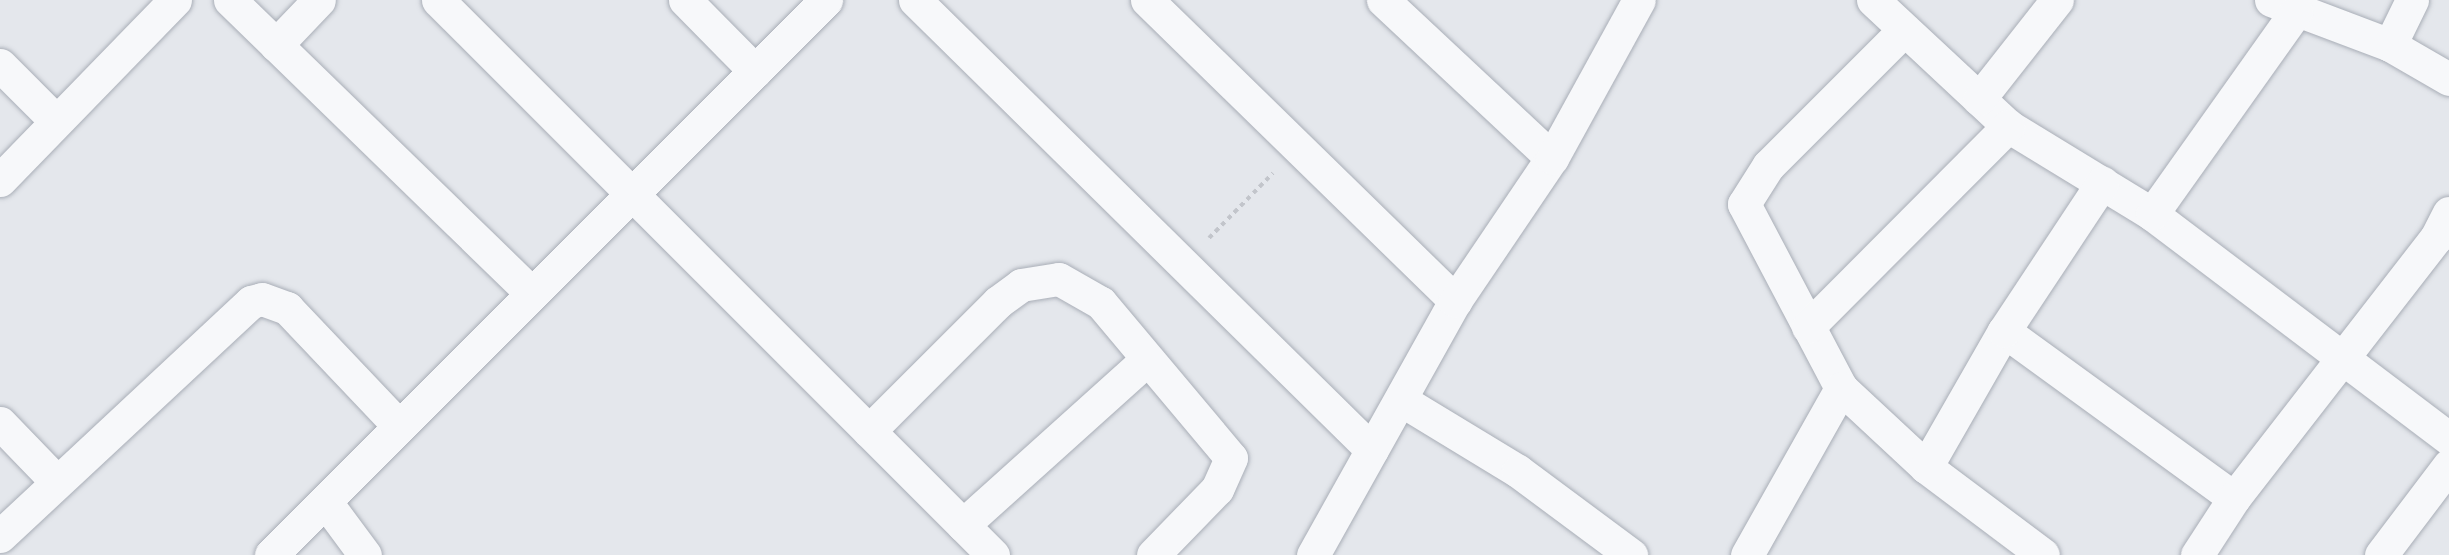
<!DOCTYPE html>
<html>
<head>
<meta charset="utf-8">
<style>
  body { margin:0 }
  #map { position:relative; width:2449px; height:555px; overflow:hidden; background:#e4e7ec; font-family:"Golos Text",sans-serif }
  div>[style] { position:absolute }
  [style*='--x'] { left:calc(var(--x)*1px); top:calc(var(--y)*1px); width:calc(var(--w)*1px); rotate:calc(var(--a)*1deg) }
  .path>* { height:4px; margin-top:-2px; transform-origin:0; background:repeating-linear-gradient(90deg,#c2c5cb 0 4.5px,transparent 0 9px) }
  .roads { filter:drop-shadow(0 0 2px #a9aeb7) drop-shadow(0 0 2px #a9aeb7) }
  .street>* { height:33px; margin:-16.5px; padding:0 16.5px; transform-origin:16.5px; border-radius:16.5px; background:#f7f8fa }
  span { translate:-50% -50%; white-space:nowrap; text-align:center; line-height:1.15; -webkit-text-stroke:5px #f4f6f9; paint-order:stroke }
</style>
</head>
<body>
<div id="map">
  <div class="path">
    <div style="--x:1209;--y:238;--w:91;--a:-45.4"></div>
  </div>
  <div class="roads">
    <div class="street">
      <div style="--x:230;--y:0;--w:421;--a:44.2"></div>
      <div style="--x:438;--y:0;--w:785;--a:45"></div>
      <div style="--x:685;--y:0;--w:100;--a:45.4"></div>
      <div style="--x:915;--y:0;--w:641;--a:44.56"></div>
      <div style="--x:1147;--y:0;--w:431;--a:44.3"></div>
      <div style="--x:1383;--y:0;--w:231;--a:43.1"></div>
      <div style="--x:1873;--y:0;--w:185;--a:43"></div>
      <div style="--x:2008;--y:126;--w:169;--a:31.4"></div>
      <div style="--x:2152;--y:214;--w:373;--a:37.1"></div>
      <div style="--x:2271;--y:0;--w:127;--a:20.7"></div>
      <div style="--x:2390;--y:45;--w:68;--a:30"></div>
      <div style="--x:1904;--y:30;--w:192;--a:135"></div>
      <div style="--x:1768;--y:166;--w:45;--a:122.3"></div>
      <div style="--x:1744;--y:204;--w:208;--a:62.2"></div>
      <div style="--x:1841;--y:388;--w:116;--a:42.9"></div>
      <div style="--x:1926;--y:467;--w:146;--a:36.9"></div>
      <div style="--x:276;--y:45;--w:62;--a:-46.3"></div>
      <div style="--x:2390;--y:45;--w:50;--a:-63.9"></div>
      <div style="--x:0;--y:65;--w:79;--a:45"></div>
      <div style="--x:1979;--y:99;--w:126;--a:-51.8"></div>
      <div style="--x:0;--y:180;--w:251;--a:-45.8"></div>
      <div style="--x:2152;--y:214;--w:249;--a:-54.6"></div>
      <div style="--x:1808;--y:327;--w:284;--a:-45.1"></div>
      <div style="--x:2004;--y:331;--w:284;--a:36"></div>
      <div style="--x:1401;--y:400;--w:137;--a:31.3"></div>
      <div style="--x:1518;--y:471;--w:141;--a:36.6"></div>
      <div style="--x:0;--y:423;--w:81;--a:46"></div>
      <div style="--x:869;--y:431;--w:182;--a:-45"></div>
      <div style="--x:998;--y:302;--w:29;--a:-36"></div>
      <div style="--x:1021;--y:285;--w:38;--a:-9"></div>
      <div style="--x:1059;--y:279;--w:48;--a:29.7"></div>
      <div style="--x:1101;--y:303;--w:202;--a:50"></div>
      <div style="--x:1231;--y:458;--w:34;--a:114"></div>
      <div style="--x:1217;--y:489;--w:92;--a:134.1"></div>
      <div style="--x:1926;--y:467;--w:157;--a:-60.2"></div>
      <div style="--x:2004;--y:331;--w:178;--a:-56.5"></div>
      <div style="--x:325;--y:501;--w:67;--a:53.5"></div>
      <div style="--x:963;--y:525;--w:246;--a:-42"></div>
      <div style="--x:0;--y:536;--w:343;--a:-43"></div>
      <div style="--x:251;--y:302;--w:11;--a:-15"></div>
      <div style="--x:262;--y:299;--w:27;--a:20"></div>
      <div style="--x:287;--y:308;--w:163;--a:46.5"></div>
      <div style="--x:271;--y:555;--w:785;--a:-45"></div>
      <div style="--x:1313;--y:555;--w:291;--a:-60.8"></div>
      <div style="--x:1455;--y:301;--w:173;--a:-55.9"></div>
      <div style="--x:1552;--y:158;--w:180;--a:-61.2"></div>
      <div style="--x:1747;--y:555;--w:192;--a:-60.6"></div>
      <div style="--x:2197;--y:555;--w:68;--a:-57"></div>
      <div style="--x:2234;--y:498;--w:329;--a:-52.2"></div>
      <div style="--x:2436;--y:238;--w:28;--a:-63"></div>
      <div style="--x:2381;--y:555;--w:113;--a:-52.9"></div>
    </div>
  </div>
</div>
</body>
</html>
